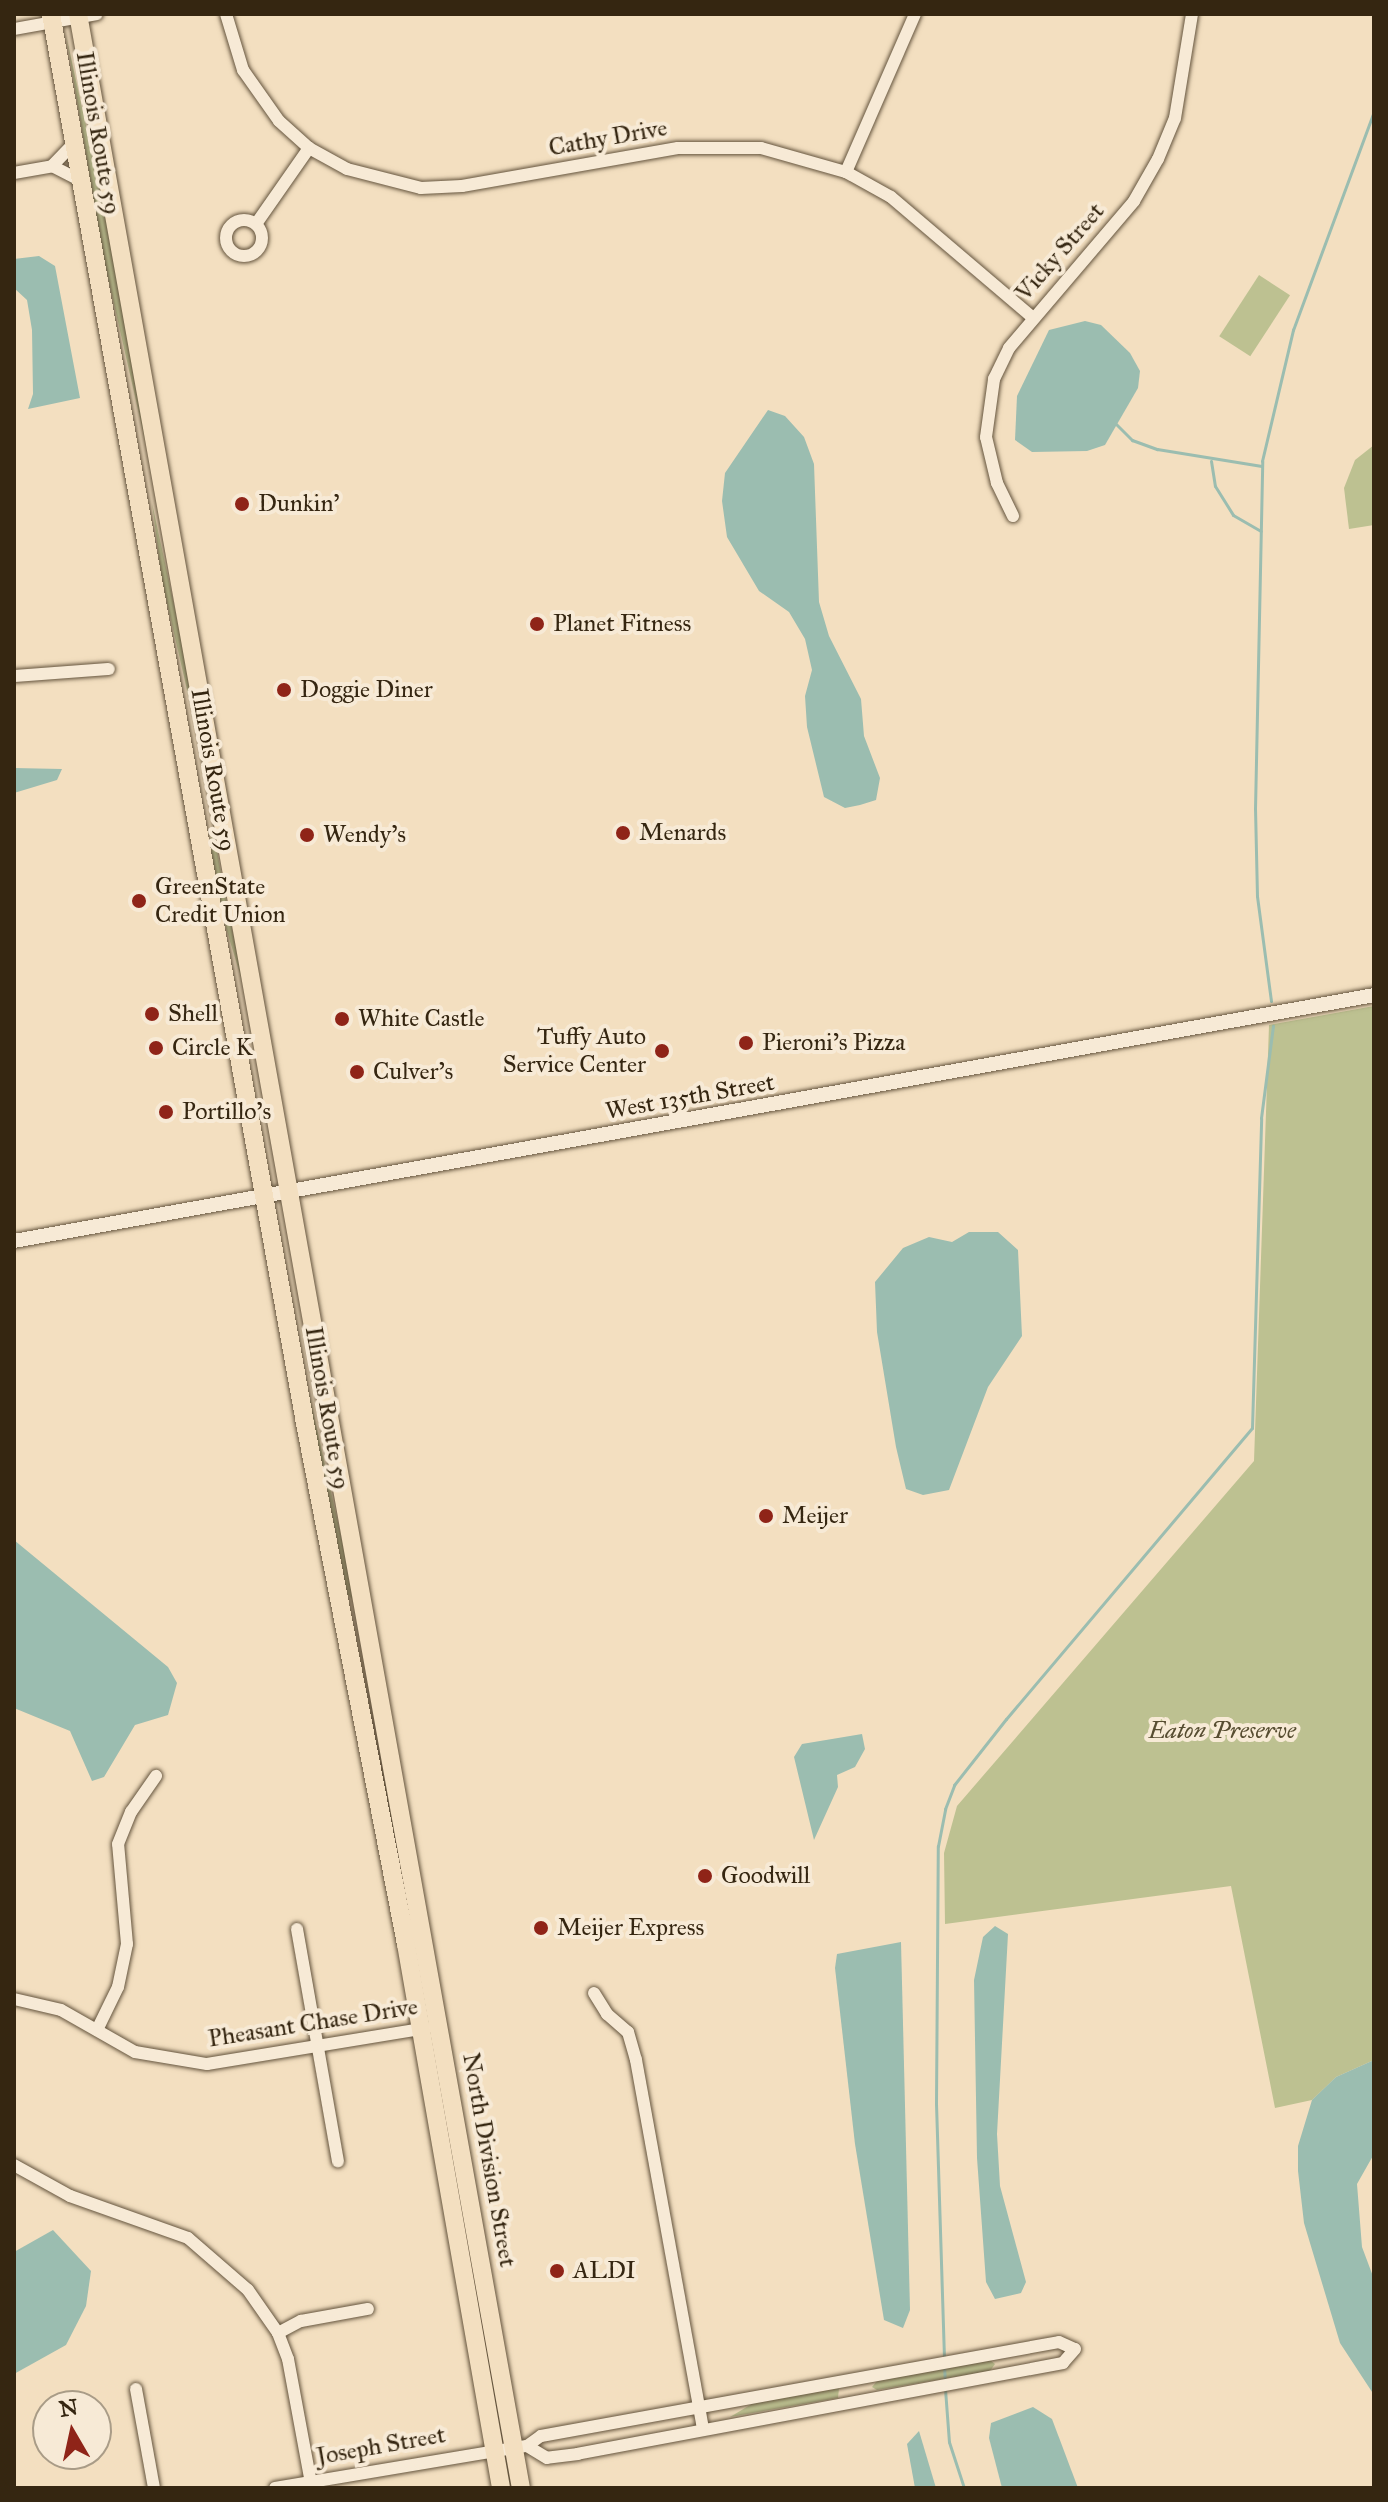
<!DOCTYPE html>
<html>
<head>
<meta charset="utf-8">
<style>
  body { margin:0 }
  #map { position:relative; width:1388px; height:2502px; overflow:hidden; background:#f3dfc0; font-family:"IM FELL Great Primer",serif }
  div>[style] { position:absolute }
  [style*='--x'] { left:calc(var(--x)*1px); top:calc(var(--y)*1px); width:calc(var(--w)*1px); rotate:calc(var(--a)*1deg) }
  .green>* { inset:0; background:#bdc191; transform-origin:0 0 }
  .water>* { inset:0; background:#9bbdb0 }
  .stream>* { height:3px; margin:-1.5px; padding:0 1.5px; transform-origin:1.5px; border-radius:1.5px; background:#9bbdb0 }
  .roads { filter:drop-shadow(0 0 2px #64543d) drop-shadow(0 0 2px #64543d) }
  .minor>* { height:12px; margin:-6px; padding:0 6px; transform-origin:6px; border-radius:6px; background:#f7ead6 }
  .minor>.ring { margin:-6px; padding:0; box-sizing:content-box; background:none; border:12px solid #f7ead6; border-radius:50% }
  .tertiary>* { height:14px; margin:-7px; padding:0 7px; transform-origin:7px; border-radius:7px; background:#f7ead6 }
  .primary>* { height:18px; margin:-9px; padding:0 9px; transform-origin:9px; border-radius:9px; background:#f3dfc0 }
  .dots>* { width:22px; height:22px; translate:-50% -50%; box-sizing:border-box; border:4px solid #f7ead6; border-radius:50% }
  span { translate:-50% -50%; white-space:nowrap; text-align:center; line-height:1.15; -webkit-text-stroke:8px #f7ead6; paint-order:stroke }
  .street-label { font-size:24px; color:#352611 }
  .poi-label { font-size:24px; color:#352611 }
  .left { translate:0 -50%; text-align:left }
  .right { translate:-100% -50%; text-align:right }
  .park-label { font-size:24px; color:#574d31; font-style:italic }
  .frame { position:absolute; inset:0; border:16px solid #352611; pointer-events:none }
  .north { position:absolute; left:32px; top:2390px; width:80px; height:80px; box-sizing:border-box; background:#f7ead6; border:2px solid #a99c87; border-radius:50%; rotate:351deg; font-size:22px; font-weight:700; line-height:32px; text-align:center; color:#352611 }
  .north::after { content:''; display:block; margin:auto; width:28px; height:36px; background:#8f2418; clip-path:polygon(50% 0,100% 100%,50% 72%,0 100%) }
</style>
</head>
<body>
<div id="map">
  <div class="green">
    <div style="clip-path:polygon(66px 35px,117px 266px,150px 462px,103px 256px)"></div>
    <div style="left:1259px;top:275px;width:37px;height:73px;rotate:33deg"></div>
    <div style="clip-path:polygon(1374px 445px,1374px 525px,1349px 529px,1344px 488px,1355px 460px)"></div>
    <div style="clip-path:polygon(152px 503px,201px 729px,205px 768px,162px 581px)"></div>
    <div style="clip-path:polygon(214px 834px,227px 906px,248px 1000px,222px 915px,209px 840px)"></div>
    <div style="clip-path:polygon(1374px 1006px,1374px 2060px,1336px 2077px,1312px 2100px,1275px 2108px,1231px 1886px,945px 1924px,944px 1853px,957px 1806px,1254px 1461px,1269px 1025px)"></div>
    <div style="clip-path:polygon(307px 1385px,343px 1545px,354px 1601px,343px 1590px)"></div>
    <div style="clip-path:polygon(990px 2360px,995px 2364px,990px 2371px,877px 2390px,872px 2387px,877px 2381px)"></div>
    <div style="clip-path:polygon(839px 2388px,838px 2398px,730px 2417px,755px 2402px)"></div>
  </div>
  <div class="water">
    <div style="clip-path:polygon(39px 256px,55px 266px,80px 398px,28px 409px,33px 394px,32px 330px,27px 300px,14px 288px,14px 259px)"></div>
    <div style="clip-path:polygon(1085px 321px,1101px 325px,1130px 353px,1140px 371px,1138px 388px,1105px 445px,1087px 451px,1032px 452px,1015px 440px,1017px 396px,1049px 330px)"></div>
    <div style="clip-path:polygon(768px 410px,785px 416px,804px 437px,814px 464px,819px 602px,829px 636px,861px 699px,864px 736px,880px 778px,876px 800px,860px 805px,845px 808px,824px 797px,807px 727px,805px 696px,812px 670px,805px 639px,789px 612px,759px 591px,727px 537px,722px 501px,725px 473px)"></div>
    <div style="clip-path:polygon(14px 768px,62px 769px,57px 780px,14px 793px)"></div>
    <div style="clip-path:polygon(969px 1232px,998px 1232px,1018px 1250px,1022px 1336px,988px 1387px,949px 1490px,923px 1495px,906px 1489px,896px 1447px,877px 1332px,875px 1282px,903px 1248px,929px 1237px,952px 1242px)"></div>
    <div style="clip-path:polygon(14px 1540px,168px 1667px,177px 1683px,168px 1715px,135px 1725px,104px 1777px,92px 1781px,70px 1731px,14px 1708px)"></div>
    <div style="clip-path:polygon(862px 1734px,865px 1749px,855px 1767px,837px 1775px,838px 1787px,814px 1840px,794px 1757px,802px 1744px)"></div>
    <div style="clip-path:polygon(995px 1926px,1008px 1934px,997px 2134px,1000px 2186px,1026px 2282px,1021px 2293px,995px 2299px,986px 2282px,977px 2158px,974px 1980px,983px 1937px)"></div>
    <div style="clip-path:polygon(901px 1942px,910px 2310px,903px 2328px,884px 2320px,855px 2144px,835px 1968px,837px 1954px)"></div>
    <div style="clip-path:polygon(1374px 2060px,1374px 2154px,1357px 2184px,1362px 2247px,1374px 2279px,1374px 2395px,1340px 2343px,1304px 2223px,1298px 2171px,1298px 2146px,1312px 2100px,1336px 2077px)"></div>
    <div style="clip-path:polygon(53px 2230px,91px 2271px,86px 2306px,66px 2345px,14px 2374px,14px 2252px)"></div>
    <div style="clip-path:polygon(1033px 2407px,1052px 2419px,1078px 2488px,1002px 2488px,989px 2438px,991px 2423px)"></div>
    <div style="clip-path:polygon(919px 2431px,936px 2488px,915px 2488px,907px 2444px)"></div>
  </div>
  <div class="stream">
    <div style="--x:1116;--y:424;--w:23;--a:45"></div>
    <div style="--x:1132;--y:440;--w:27;--a:20"></div>
    <div style="--x:1157;--y:449;--w:106;--a:9.2"></div>
    <div style="--x:1211;--y:461;--w:25;--a:81"></div>
    <div style="--x:1215;--y:486;--w:34;--a:58"></div>
    <div style="--x:1233;--y:515;--w:32;--a:30"></div>
    <div style="--x:1271;--y:1001;--w:106;--a:-97.6"></div>
    <div style="--x:1257;--y:896;--w:87;--a:-91.3"></div>
    <div style="--x:1255;--y:809;--w:348;--a:-88.8"></div>
    <div style="--x:1262;--y:461;--w:135;--a:-76.7"></div>
    <div style="--x:1293;--y:330;--w:233;--a:-69.7"></div>
    <div style="--x:944;--y:2358;--w:254;--a:-91.8"></div>
    <div style="--x:936;--y:2104;--w:258;--a:-89.6"></div>
    <div style="--x:938;--y:1846;--w:38;--a:-79"></div>
    <div style="--x:945;--y:1809;--w:26;--a:-69"></div>
    <div style="--x:954;--y:1785;--w:84;--a:-51.8"></div>
    <div style="--x:1006;--y:1719;--w:381;--a:-49.8"></div>
    <div style="--x:1252;--y:1428;--w:310;--a:-88.3"></div>
    <div style="--x:1261;--y:1118;--w:93;--a:-82.6"></div>
    <div style="--x:944;--y:2365;--w:17;--a:87"></div>
    <div style="--x:945;--y:2389;--w:53;--a:85.7"></div>
    <div style="--x:949;--y:2442;--w:48;--a:71.9"></div>
  </div>
  <div class="roads">
    <div class="minor">
      <div style="--x:226;--y:14;--w:59;--a:73.1"></div>
      <div style="--x:243;--y:70;--w:62;--a:54.8"></div>
      <div style="--x:279;--y:121;--w:40;--a:42"></div>
      <div style="--x:309;--y:148;--w:43;--a:28.9"></div>
      <div style="--x:347;--y:169;--w:76;--a:14.4"></div>
      <div style="--x:421;--y:188;--w:41;--a:-2.8"></div>
      <div style="--x:462;--y:186;--w:219;--a:-10"></div>
      <div style="--x:678;--y:148;--w:83;--a:0"></div>
      <div style="--x:761;--y:148;--w:88;--a:15.8"></div>
      <div style="--x:846;--y:172;--w:51;--a:29.1"></div>
      <div style="--x:891;--y:197;--w:185;--a:40.4"></div>
      <div style="--x:14;--y:29;--w:84;--a:-10.2"></div>
      <div style="--x:52;--y:166;--w:33;--a:-46"></div>
      <div style="--x:846;--y:172;--w:172;--a:-66.4"></div>
      <div style="--x:14;--y:173;--w:39;--a:-10"></div>
      <div style="--x:52;--y:166;--w:34;--a:27"></div>
      <div class="ring" style="left:226px;top:220px;width:24px;height:24px"></div>
      <div style="--x:256;--y:224;--w:93;--a:-55.1"></div>
      <div style="--x:1013;--y:516;--w:37;--a:-116"></div>
      <div style="--x:997;--y:483;--w:47;--a:-103.4"></div>
      <div style="--x:986;--y:437;--w:59;--a:-82.1"></div>
      <div style="--x:994;--y:379;--w:34;--a:-64"></div>
      <div style="--x:1009;--y:348;--w:193;--a:-49.6"></div>
      <div style="--x:1134;--y:201;--w:48;--a:-60.3"></div>
      <div style="--x:1158;--y:159;--w:44;--a:-67.5"></div>
      <div style="--x:1175;--y:118;--w:105;--a:-80.7"></div>
      <div style="--x:14;--y:676;--w:95;--a:-4.2"></div>
      <div style="--x:297;--y:1929;--w:236;--a:80"></div>
      <div style="--x:594;--y:1993;--w:25;--a:58"></div>
      <div style="--x:607;--y:2014;--w:28;--a:41"></div>
      <div style="--x:628;--y:2032;--w:29;--a:74"></div>
      <div style="--x:636;--y:2060;--w:375;--a:79.7"></div>
      <div style="--x:14;--y:1999;--w:48;--a:13.2"></div>
      <div style="--x:61;--y:2010;--w:85;--a:29.6"></div>
      <div style="--x:135;--y:2052;--w:73;--a:9.5"></div>
      <div style="--x:207;--y:2064;--w:222;--a:-9.3"></div>
      <div style="--x:97;--y:2030;--w:48;--a:-64"></div>
      <div style="--x:118;--y:1987;--w:44;--a:-78.2"></div>
      <div style="--x:127;--y:1944;--w:100;--a:-95.1"></div>
      <div style="--x:118;--y:1844;--w:35;--a:-68"></div>
      <div style="--x:131;--y:1812;--w:44;--a:-55.2"></div>
      <div style="--x:14;--y:2165;--w:64;--a:29"></div>
      <div style="--x:70;--y:2196;--w:125;--a:19.6"></div>
      <div style="--x:188;--y:2238;--w:79;--a:40.9"></div>
      <div style="--x:248;--y:2290;--w:52;--a:55.1"></div>
      <div style="--x:278;--y:2333;--w:28;--a:69"></div>
      <div style="--x:288;--y:2359;--w:131;--a:79.5"></div>
      <div style="--x:278;--y:2333;--w:26;--a:-28"></div>
      <div style="--x:301;--y:2321;--w:68;--a:-10.2"></div>
      <div style="--x:136;--y:2389;--w:101;--a:79.7"></div>
      <div style="--x:275;--y:2488;--w:255;--a:-9.5"></div>
      <div style="--x:527;--y:2446;--w:17;--a:-36"></div>
      <div style="--x:541;--y:2436;--w:526;--a:-10.29"></div>
      <div style="--x:1059;--y:2342;--w:17;--a:24"></div>
      <div style="--x:1075;--y:2349;--w:18;--a:131"></div>
      <div style="--x:1063;--y:2363;--w:493;--a:169.4"></div>
      <div style="--x:578;--y:2454;--w:31;--a:173"></div>
      <div style="--x:547;--y:2458;--w:23;--a:-149"></div>
    </div>
    <div class="tertiary">
      <div style="--x:14;--y:1241;--w:1382;--a:-10.25"></div>
    </div>
    <div class="primary">
      <div style="--x:51;--y:14;--w:1427;--a:79.78"></div>
      <div style="--x:304;--y:1418;--w:536;--a:79.03"></div>
      <div style="--x:406;--y:1944;--w:552;--a:80.09"></div>
      <div style="--x:78;--y:14;--w:2513;--a:79.85"></div>
    </div>
  </div>
  <div class="dots">
    <div style="left:242px;top:504px;background:#8f2418"></div>
    <div style="left:537px;top:624px;background:#8f2418"></div>
    <div style="left:284px;top:690px;background:#8f2418"></div>
    <div style="left:623px;top:833px;background:#8f2418"></div>
    <div style="left:307px;top:835px;background:#8f2418"></div>
    <div style="left:139px;top:901px;background:#8f2418"></div>
    <div style="left:152px;top:1014px;background:#8f2418"></div>
    <div style="left:342px;top:1019px;background:#8f2418"></div>
    <div style="left:746px;top:1043px;background:#8f2418"></div>
    <div style="left:156px;top:1048px;background:#8f2418"></div>
    <div style="left:662px;top:1051px;background:#8f2418"></div>
    <div style="left:357px;top:1072px;background:#8f2418"></div>
    <div style="left:166px;top:1112px;background:#8f2418"></div>
    <div style="left:766px;top:1516px;background:#8f2418"></div>
    <div style="left:705px;top:1876px;background:#8f2418"></div>
    <div style="left:541px;top:1928px;background:#8f2418"></div>
    <div style="left:557px;top:2271px;background:#8f2418"></div>
  </div>
  <div class="street-label">
    <span style="left:98px;top:133px;rotate:80deg">Illinois Route 59</span>
    <span style="left:608px;top:138px;rotate:-10deg">Cathy Drive</span>
    <span style="left:1060px;top:252px;rotate:-49deg">Vicky Street</span>
    <span style="left:213px;top:770px;rotate:80deg">Illinois Route 59</span>
    <span style="left:690px;top:1097px;rotate:-10deg">West 135th Street</span>
    <span style="left:327px;top:1408px;rotate:80deg">Illinois Route 59</span>
    <span style="left:313px;top:2023px;rotate:-9deg">Pheasant Chase Drive</span>
    <span style="left:489px;top:2160px;rotate:80deg">North Division Street</span>
    <span style="left:381px;top:2446px;rotate:-10deg">Joseph Street</span>
  </div>
  <div class="poi-label">
    <span class="left" style="left:258px;top:504px">Dunkin'</span>
    <span class="left" style="left:553px;top:624px">Planet Fitness</span>
    <span class="left" style="left:300px;top:690px">Doggie Diner</span>
    <span class="left" style="left:639px;top:833px">Menards</span>
    <span class="left" style="left:323px;top:835px">Wendy's</span>
    <span class="left" style="left:155px;top:901px">GreenState<br>Credit Union</span>
    <span class="left" style="left:168px;top:1014px">Shell</span>
    <span class="left" style="left:358px;top:1019px">White Castle</span>
    <span class="right" style="left:646px;top:1051px">Tuffy Auto<br>Service Center</span>
    <span class="left" style="left:762px;top:1043px">Pieroni's Pizza</span>
    <span class="left" style="left:172px;top:1048px">Circle K</span>
    <span class="left" style="left:373px;top:1072px">Culver's</span>
    <span class="left" style="left:182px;top:1112px">Portillo's</span>
    <span class="left" style="left:782px;top:1516px">Meijer</span>
    <span class="left" style="left:721px;top:1876px">Goodwill</span>
    <span class="left" style="left:557px;top:1928px">Meijer Express</span>
    <span class="left" style="left:573px;top:2271px">ALDI</span>
  </div>
  <div class="park-label">
    <span style="left:1222px;top:1731px">Eaton Preserve</span>
  </div>
  <div class="frame"></div>
  <div class="north">N</div>
</div>
</body>
</html>
